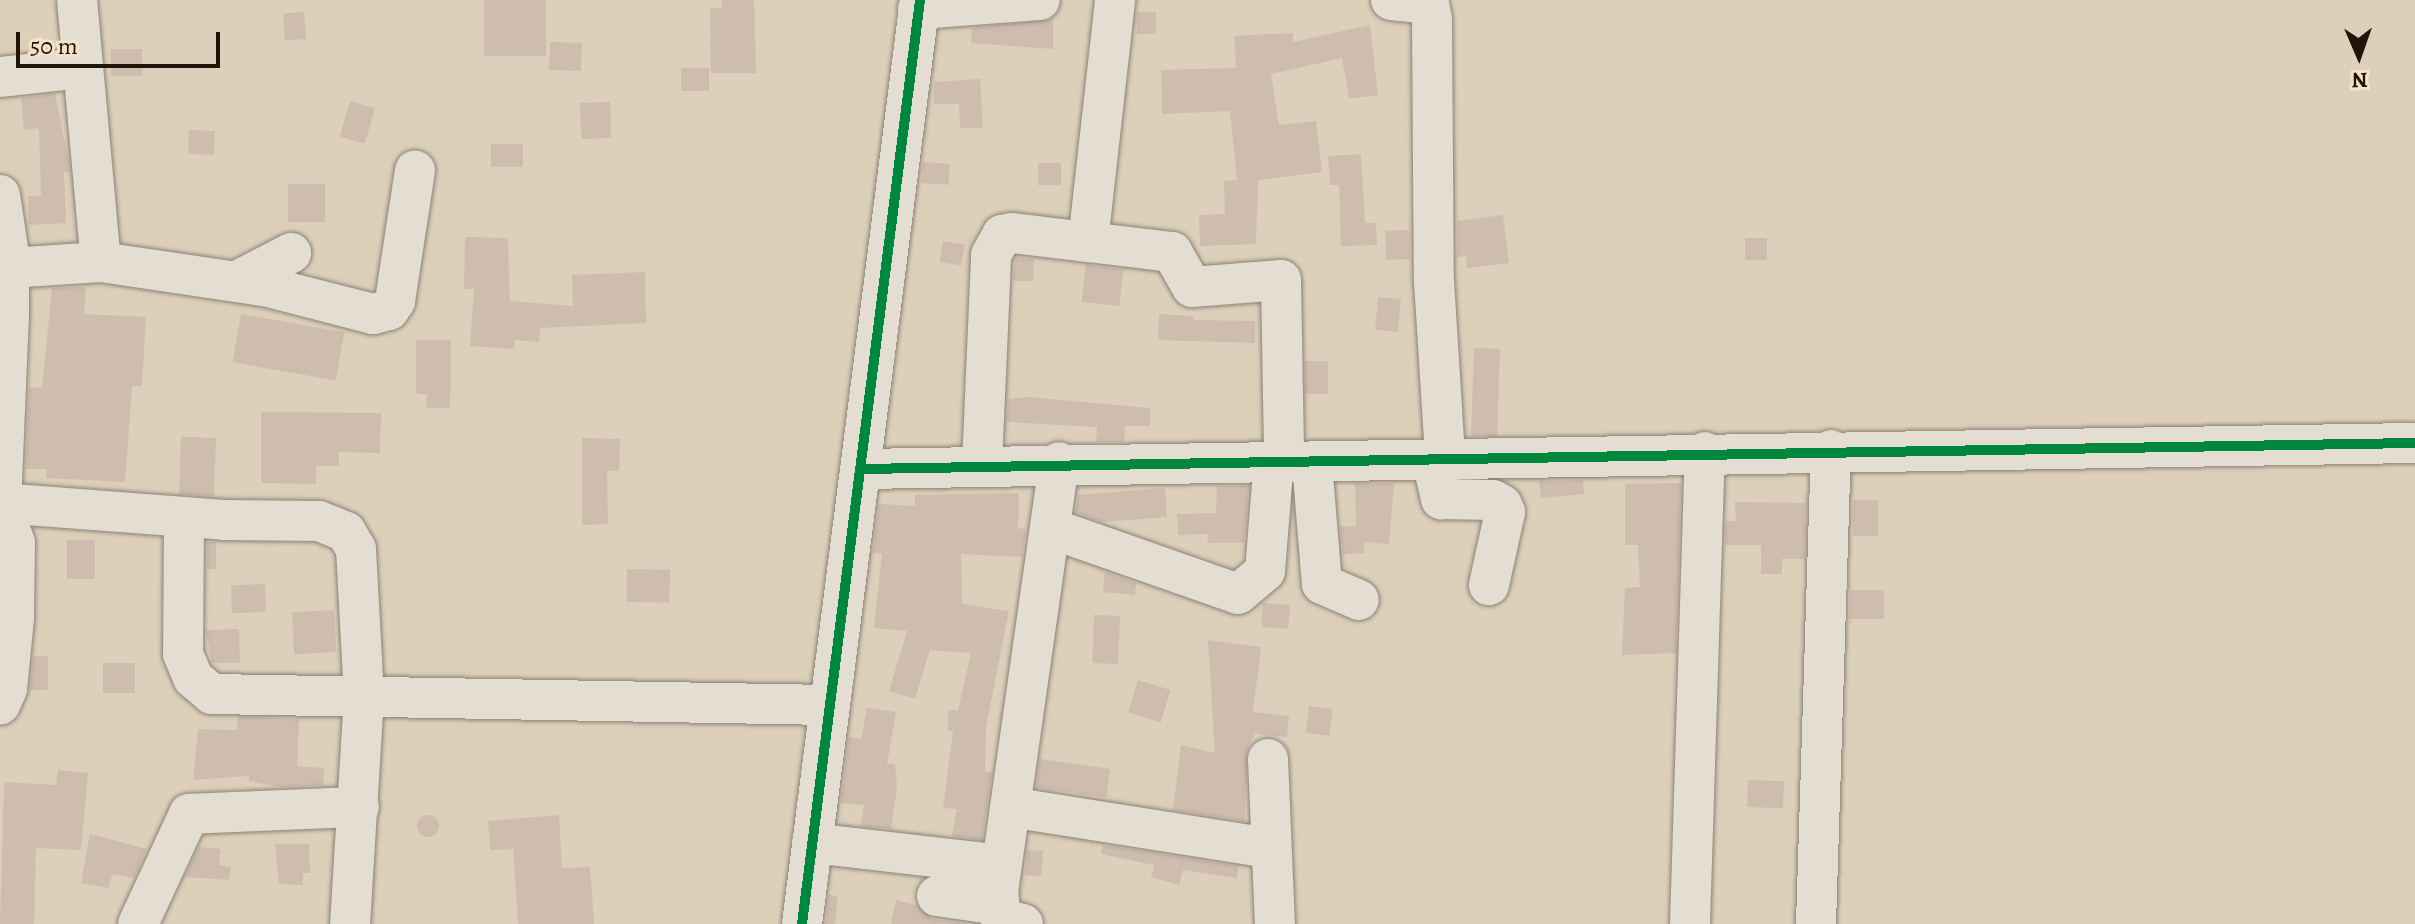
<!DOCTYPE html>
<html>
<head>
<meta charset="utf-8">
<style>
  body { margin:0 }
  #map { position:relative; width:2415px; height:924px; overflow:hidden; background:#dcd0ba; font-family:Alegreya,serif }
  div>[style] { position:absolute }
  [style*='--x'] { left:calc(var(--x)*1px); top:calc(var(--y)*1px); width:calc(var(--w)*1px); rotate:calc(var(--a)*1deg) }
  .building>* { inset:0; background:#cebcae; transform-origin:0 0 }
  .round { border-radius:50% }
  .roads { filter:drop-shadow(0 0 2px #8b8275) drop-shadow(0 0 2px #8b8275) }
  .minor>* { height:40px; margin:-20px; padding:0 20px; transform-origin:20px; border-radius:20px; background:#e3ddd2 }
  .cycleway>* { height:10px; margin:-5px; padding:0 5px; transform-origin:5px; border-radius:5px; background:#00873e }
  span { translate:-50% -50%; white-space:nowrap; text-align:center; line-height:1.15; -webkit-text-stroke:7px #f2e2c8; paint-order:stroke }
  .north { position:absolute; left:2319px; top:16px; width:80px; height:80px; -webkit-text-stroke:6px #f2e2c8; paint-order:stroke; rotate:178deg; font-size:22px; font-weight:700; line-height:32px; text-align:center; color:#211307 }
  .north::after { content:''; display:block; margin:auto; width:28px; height:36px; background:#211307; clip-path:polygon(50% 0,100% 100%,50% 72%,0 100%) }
  .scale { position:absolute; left:16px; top:32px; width:204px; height:36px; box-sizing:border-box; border:4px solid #211307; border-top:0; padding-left:10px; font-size:24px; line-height:28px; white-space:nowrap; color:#211307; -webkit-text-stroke:6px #f2e2c8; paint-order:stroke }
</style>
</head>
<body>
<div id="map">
  <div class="building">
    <div style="left:484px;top:0;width:62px;height:56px"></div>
    <div style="clip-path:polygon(722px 0,754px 0,756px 73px,711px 73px,710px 8px,722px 8px)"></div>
    <div style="left:304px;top:12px;width:27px;height:21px;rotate:86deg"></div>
    <div style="left:1137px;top:12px;width:19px;height:22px"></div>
    <div style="clip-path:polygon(1053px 19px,1053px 49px,971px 43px,972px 28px)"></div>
    <div style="clip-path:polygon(1370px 25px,1378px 95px,1349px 99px,1342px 58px,1271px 74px,1279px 125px,1316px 121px,1322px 172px,1258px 180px,1256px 244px,1200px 246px,1199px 215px,1225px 214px,1224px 181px,1237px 180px,1230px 111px,1162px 114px,1161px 70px,1236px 68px,1234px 36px,1293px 33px,1293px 42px)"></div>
    <div style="left:550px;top:42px;width:32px;height:28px;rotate:2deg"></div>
    <div style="left:111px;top:49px;width:31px;height:27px"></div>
    <div style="left:681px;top:68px;width:28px;height:23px"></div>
    <div style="clip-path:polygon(980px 79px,983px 128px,960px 128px,959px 104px,934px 104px,934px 82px)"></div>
    <div style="clip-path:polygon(55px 94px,69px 163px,69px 172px,64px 172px,66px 223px,29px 225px,28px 196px,41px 196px,39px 128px,24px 130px,21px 98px)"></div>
    <div style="left:350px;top:101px;width:26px;height:37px;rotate:16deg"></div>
    <div style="left:610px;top:102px;width:36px;height:30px;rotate:88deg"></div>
    <div style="left:189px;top:130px;width:26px;height:24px;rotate:2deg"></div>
    <div style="left:491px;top:144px;width:32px;height:23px"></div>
    <div style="clip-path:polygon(1361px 154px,1365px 223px,1376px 223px,1377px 245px,1341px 246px,1339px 185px,1330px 185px,1328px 156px)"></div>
    <div style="left:923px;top:162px;width:27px;height:21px;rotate:4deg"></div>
    <div style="left:1038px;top:163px;width:23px;height:22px"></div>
    <div style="left:288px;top:184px;width:37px;height:38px"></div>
    <div style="clip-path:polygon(1503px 215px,1509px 263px,1467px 268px,1466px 256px,1457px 257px,1457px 221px)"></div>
    <div style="left:1409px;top:230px;width:29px;height:24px;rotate:88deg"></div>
    <div style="clip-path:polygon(465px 237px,508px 238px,510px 301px,573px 306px,572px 275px,645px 272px,646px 323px,540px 328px,539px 342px,515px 340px,514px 349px,470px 346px,474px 289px,464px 289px)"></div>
    <div style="left:1745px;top:238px;width:22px;height:22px"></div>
    <div style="left:943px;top:241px;width:22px;height:21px;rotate:10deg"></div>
    <div style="clip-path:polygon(1016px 258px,1034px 259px,1033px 281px,1013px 281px)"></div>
    <div style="left:1086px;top:265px;width:38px;height:37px;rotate:7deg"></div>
    <div style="clip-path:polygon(86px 287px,84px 314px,146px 317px,142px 386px,132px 386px,125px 482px,46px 478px,47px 469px,26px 469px,29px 387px,42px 388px,52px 288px)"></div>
    <div style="left:1378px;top:297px;width:23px;height:33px;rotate:5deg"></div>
    <div style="left:241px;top:314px;width:105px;height:49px;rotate:10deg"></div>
    <div style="clip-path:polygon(1159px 314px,1194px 316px,1194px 320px,1255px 321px,1255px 343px,1158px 340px)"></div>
    <div style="clip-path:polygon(416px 340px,451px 340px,450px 408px,426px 408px,427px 395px,416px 393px)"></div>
    <div style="left:1474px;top:348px;width:26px;height:88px;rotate:2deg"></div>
    <div style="left:1305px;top:361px;width:23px;height:33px"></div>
    <div style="clip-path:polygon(1028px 397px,1150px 408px,1150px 426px,1125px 426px,1124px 442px,1096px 442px,1097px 427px,1007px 422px,1008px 399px)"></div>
    <div style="clip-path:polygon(261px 412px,381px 413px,380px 453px,339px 452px,339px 466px,316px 466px,316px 484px,261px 483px)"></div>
    <div style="left:216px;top:438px;width:58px;height:35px;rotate:92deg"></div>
    <div style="clip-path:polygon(582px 438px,620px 439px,619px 471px,607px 471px,608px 524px,582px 525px)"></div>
    <div style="clip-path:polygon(1583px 480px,1584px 494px,1541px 498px,1539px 481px)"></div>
    <div style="clip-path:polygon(1394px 483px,1389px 544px,1364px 542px,1364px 553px,1343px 554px,1340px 527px,1356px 526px,1355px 484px)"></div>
    <div style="clip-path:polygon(1681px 483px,1676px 653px,1622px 655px,1625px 588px,1640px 587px,1638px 545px,1625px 545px,1625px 484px)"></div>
    <div style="clip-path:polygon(1217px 486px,1249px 486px,1244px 543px,1207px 543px,1209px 534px,1178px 535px,1177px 514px,1216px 513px)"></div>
    <div style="clip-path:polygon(1165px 488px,1167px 517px,1102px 522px,1075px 512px,1078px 495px)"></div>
    <div style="clip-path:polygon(1019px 493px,1018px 528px,1026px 529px,1022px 557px,961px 554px,962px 604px,1009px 611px,986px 727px,985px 772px,992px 772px,982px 840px,952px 836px,957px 809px,943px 808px,953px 731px,948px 731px,948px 710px,958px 710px,971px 653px,930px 650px,915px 699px,889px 691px,907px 631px,874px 628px,882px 554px,873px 553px,879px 504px,915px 506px,915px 495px)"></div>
    <div style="left:1853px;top:500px;width:25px;height:36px"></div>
    <div style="clip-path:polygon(1735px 502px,1806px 503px,1805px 559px,1782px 559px,1782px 574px,1761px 574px,1761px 545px,1725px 545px,1726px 521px,1736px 521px)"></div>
    <div style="left:67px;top:540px;width:28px;height:39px"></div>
    <div style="clip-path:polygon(207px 542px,216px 542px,216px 569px,207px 569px,207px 574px)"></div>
    <div style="left:627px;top:569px;width:43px;height:33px;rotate:1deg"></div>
    <div style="clip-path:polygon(1105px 572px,1136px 583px,1135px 595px,1103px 592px)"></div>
    <div style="left:265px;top:584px;width:28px;height:34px;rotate:88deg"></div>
    <div style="left:1850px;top:590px;width:34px;height:29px"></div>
    <div style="left:1263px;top:603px;width:27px;height:24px;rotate:4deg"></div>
    <div style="left:334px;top:610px;width:42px;height:42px;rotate:87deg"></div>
    <div style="left:1094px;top:615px;width:26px;height:48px;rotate:2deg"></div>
    <div style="clip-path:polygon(239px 629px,240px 663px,212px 663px,206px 630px)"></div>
    <div style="clip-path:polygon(1208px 640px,1261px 647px,1253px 712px,1289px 716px,1287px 737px,1255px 734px,1247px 749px,1245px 821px,1173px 810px,1181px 745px,1215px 753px)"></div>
    <div style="clip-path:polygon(33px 656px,48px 656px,48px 690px,30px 690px)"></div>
    <div style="left:103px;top:663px;width:32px;height:30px"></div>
    <div style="left:1138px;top:680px;width:34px;height:34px;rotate:17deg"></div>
    <div style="left:1309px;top:706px;width:24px;height:27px;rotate:7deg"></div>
    <div style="clip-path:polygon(867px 708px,896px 712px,887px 764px,895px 764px,897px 788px,891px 829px,861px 826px,864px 805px,841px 803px,849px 737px,861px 739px)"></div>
    <div style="clip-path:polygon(238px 717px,299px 719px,297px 766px,324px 768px,323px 785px,281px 787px,249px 781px,249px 776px,193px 780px,198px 729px,237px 730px)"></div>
    <div style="left:1040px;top:759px;width:71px;height:29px;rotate:8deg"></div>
    <div style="clip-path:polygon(58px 770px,88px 773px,81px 850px,36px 848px,34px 924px,0 924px,4px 782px,56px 785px)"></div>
    <div style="left:1748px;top:780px;width:36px;height:27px;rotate:2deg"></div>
    <div class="round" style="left:417px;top:815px;width:22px;height:22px"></div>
    <div style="clip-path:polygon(559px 815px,562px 868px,590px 867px,594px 924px,518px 924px,513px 849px,490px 850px,488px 821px)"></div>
    <div style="clip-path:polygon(90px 834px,147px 849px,134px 878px,112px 874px,109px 888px,81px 883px)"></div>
    <div style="clip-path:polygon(275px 844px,309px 844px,310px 873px,303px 873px,303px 885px,279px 884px)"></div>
    <div style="clip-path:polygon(1103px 845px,1238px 866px,1237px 878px,1183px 870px,1179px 885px,1151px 877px,1154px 865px,1101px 854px)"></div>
    <div style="clip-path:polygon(199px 847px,220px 849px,219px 865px,231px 867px,229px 880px,185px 877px)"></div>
    <div style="left:1027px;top:850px;width:16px;height:25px;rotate:4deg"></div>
    <div style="left:829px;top:895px;width:9px;height:29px;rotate:6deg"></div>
    <div style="clip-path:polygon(896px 900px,916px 905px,933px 919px,967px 924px,891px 924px)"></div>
  </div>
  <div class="roads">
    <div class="minor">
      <div style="--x:77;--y:0;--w:263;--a:84.8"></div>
      <div style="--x:1391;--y:0;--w:38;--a:6"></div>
      <div style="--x:1429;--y:4;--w:16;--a:79"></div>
      <div style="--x:1432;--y:20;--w:261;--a:89.6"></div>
      <div style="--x:1434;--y:281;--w:177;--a:86.4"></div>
      <div style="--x:1445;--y:458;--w:21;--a:115"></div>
      <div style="--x:1436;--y:477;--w:23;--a:77"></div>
      <div style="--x:1441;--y:499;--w:52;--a:1.1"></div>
      <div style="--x:1493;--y:500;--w:10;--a:29"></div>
      <div style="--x:1502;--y:505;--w:8;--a:67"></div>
      <div style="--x:1505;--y:512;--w:75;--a:102.4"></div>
      <div style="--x:918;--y:9;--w:122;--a:-4.2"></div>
      <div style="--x:0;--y:77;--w:82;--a:-6.3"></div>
      <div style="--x:0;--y:195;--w:61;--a:81.5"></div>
      <div style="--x:9;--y:255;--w:60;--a:90"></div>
      <div style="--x:9;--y:315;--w:188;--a:92.4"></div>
      <div style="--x:1;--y:503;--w:42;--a:70.7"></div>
      <div style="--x:15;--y:543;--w:75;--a:90.8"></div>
      <div style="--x:14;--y:618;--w:71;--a:95.6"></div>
      <div style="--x:7;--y:689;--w:17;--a:114"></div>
      <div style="--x:1088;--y:242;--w:85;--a:6.8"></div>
      <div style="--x:1172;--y:252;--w:40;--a:60.3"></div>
      <div style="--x:1192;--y:287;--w:89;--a:-4.5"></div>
      <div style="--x:1281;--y:280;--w:180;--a:89"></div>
      <div style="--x:9;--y:268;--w:92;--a:-3.7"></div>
      <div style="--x:101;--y:262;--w:165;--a:8.4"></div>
      <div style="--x:264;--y:286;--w:113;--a:14.4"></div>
      <div style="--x:373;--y:314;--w:16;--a:-14"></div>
      <div style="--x:389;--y:310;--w:11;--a:-56"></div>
      <div style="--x:395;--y:301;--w:132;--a:-81.3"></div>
      <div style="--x:237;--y:281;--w:61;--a:-27.4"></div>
      <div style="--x:1312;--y:463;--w:121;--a:85.3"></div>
      <div style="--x:1322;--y:584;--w:40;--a:23.4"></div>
      <div style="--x:982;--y:465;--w:210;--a:-87.5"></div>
      <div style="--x:991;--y:255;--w:23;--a:-61"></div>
      <div style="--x:1002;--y:235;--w:10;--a:-11"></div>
      <div style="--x:1012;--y:233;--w:77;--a:6.8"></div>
      <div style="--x:1088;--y:242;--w:244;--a:-83.6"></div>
      <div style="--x:862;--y:469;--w:1553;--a:-0.96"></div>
      <div style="--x:0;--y:503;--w:225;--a:4.3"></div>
      <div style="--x:224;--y:520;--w:95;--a:0.6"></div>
      <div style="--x:319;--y:521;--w:29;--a:22"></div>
      <div style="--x:346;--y:532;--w:20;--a:60"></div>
      <div style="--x:356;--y:549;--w:147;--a:86.9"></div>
      <div style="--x:364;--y:696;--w:228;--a:93.5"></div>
      <div style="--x:184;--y:517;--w:137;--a:90.4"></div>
      <div style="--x:183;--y:654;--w:26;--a:67"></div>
      <div style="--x:193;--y:678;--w:25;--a:40"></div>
      <div style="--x:212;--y:694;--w:618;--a:1.02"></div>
      <div style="--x:1050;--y:528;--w:199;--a:19.3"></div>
      <div style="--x:1238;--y:594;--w:35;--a:-40"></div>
      <div style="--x:1265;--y:571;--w:111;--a:-85.4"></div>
      <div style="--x:1268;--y:759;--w:165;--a:87.6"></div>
      <div style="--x:1010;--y:807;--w:262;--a:9"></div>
      <div style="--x:812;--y:843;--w:191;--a:6.6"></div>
      <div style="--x:937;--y:896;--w:62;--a:8.4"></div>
      <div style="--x:138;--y:924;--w:121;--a:-65.1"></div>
      <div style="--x:189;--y:814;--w:170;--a:-2.4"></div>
      <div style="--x:802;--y:924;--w:932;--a:-82.72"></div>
      <div style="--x:1023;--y:924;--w:23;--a:-167"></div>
      <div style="--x:1001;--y:919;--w:27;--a:-96"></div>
      <div style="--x:998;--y:892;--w:434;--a:-81.9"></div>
      <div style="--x:1690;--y:924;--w:472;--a:-88.2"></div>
      <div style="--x:1816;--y:924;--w:474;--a:-88.2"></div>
    </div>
  </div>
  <div class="cycleway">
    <div style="--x:862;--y:469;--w:1553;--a:-0.96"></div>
    <div style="--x:802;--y:924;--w:932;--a:-82.72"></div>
  </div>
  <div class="north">N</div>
  <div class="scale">50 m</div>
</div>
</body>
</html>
